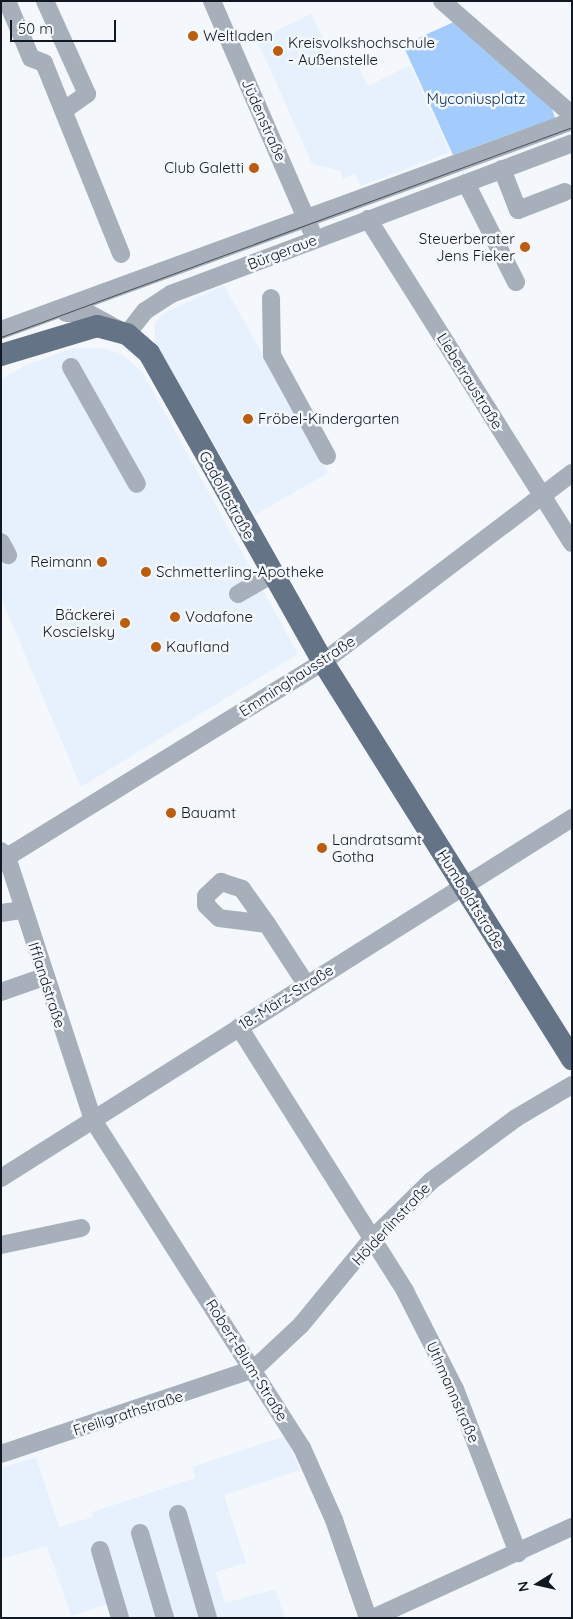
<!DOCTYPE html>
<html>
<head>
<meta charset="utf-8">
<style>
  body { margin:0 }
  #map { position:relative; width:573px; height:1619px; overflow:hidden; background:#f4f8fd; font-family:Quicksand,sans-serif }
  div>[style] { position:absolute }
  [style*='--x'] { left:calc(var(--x)*1px); top:calc(var(--y)*1px); width:calc(var(--w)*1px); rotate:calc(var(--a)*1deg) }
  .built>* { inset:0; background:#e7f1fe }
  .green>* { inset:0; background:#a3cbfb }
  .minor>* { height:18px; margin:-9px; padding:0 9px; transform-origin:9px; border-radius:9px; background:#a7b0ba }
  .major>* { height:22px; margin:-11px; padding:0 11px; transform-origin:11px; border-radius:11px; background:#647486 }
  .tram>* { height:1px; margin:-0.5px; padding:0 0.5px; transform-origin:0.5px; border-radius:0.5px; background:#4e545c }
  .dots>* { width:14px; height:14px; translate:-50% -50%; box-sizing:border-box; border:2px solid #f4f8fd; border-radius:50% }
  span { translate:-50% -50%; white-space:nowrap; text-align:center; line-height:1.15; -webkit-text-stroke:5px #f4f8fd; paint-order:stroke }
  .poi-label { font-size:15px; color:#111821 }
  .left { translate:0 -50%; text-align:left }
  .right { translate:-100% -50%; text-align:right }
  .park-label { font-size:15px; color:#002a56 }
  .street-label { font-size:15px; color:#111821 }
  .frame { position:absolute; inset:0; border:2px solid #111821; pointer-events:none }
  .north { position:absolute; left:513px; top:1559px; width:50px; height:50px; -webkit-text-stroke:4px #f4f8fd; paint-order:stroke; rotate:260deg; font-size:14px; font-weight:700; line-height:20px; text-align:center; color:#111821 }
  .north::after { content:''; display:block; margin:auto; width:18px; height:22px; background:#111821; clip-path:polygon(50% 0,100% 100%,50% 72%,0 100%) }
  .scale { position:absolute; left:10px; top:20px; width:106px; height:22px; box-sizing:border-box; border:2px solid #111821; border-top:0; padding-left:6px; font-size:15px; line-height:18px; white-space:nowrap; color:#111821; -webkit-text-stroke:4px #f4f8fd; paint-order:stroke }
</style>
</head>
<body>
<div id="map">
  <div class="built">
    <div style="clip-path:polygon(311px 14px,338px 68px,355px 60px,368px 86px,410px 65px,450px 152px,361px 186px,355px 174px,343px 179px,340px 171px,312px 164px,257px 40px)"></div>
    <div style="clip-path:polygon(224px 285px,328px 473px,255px 515px,155px 342px,155px 324px,162px 314px)"></div>
    <div style="clip-path:polygon(74px 348px,102px 348px,122px 354px,143px 373px,298px 654px,81px 787px,1px 598px,1px 379px,28px 364px)"></div>
    <div style="clip-path:polygon(285px 1436px,300px 1470px,224px 1495px,246px 1563px,216px 1572px,225px 1603px,275px 1589px,285px 1618px,113px 1618px,109px 1604px,71px 1616px,47px 1546px,1px 1559px,1px 1468px,36px 1457px,59px 1527px,93px 1517px,92px 1512px,195px 1478px,192px 1467px)"></div>
  </div>
  <div class="green">
    <div style="clip-path:polygon(456px 21px,552px 109px,555px 118px,453px 155px,403px 45px)"></div>
  </div>
  <div class="minor">
    <div style="--x:7;--y:1;--w:62;--a:67.2"></div>
    <div style="--x:31;--y:58;--w:14;--a:21"></div>
    <div style="--x:44;--y:63;--w:206;--a:68"></div>
    <div style="--x:45;--y:1;--w:102;--a:65.7"></div>
    <div style="--x:87;--y:94;--w:28;--a:145"></div>
    <div style="--x:212;--y:1;--w:249;--a:66.6"></div>
    <div style="--x:442;--y:1;--w:173;--a:41.2"></div>
    <div style="--x:502;--y:169;--w:44;--a:68.7"></div>
    <div style="--x:518;--y:210;--w:50;--a:-21"></div>
    <div style="--x:466;--y:183;--w:111;--a:63.2"></div>
    <div style="--x:368;--y:219;--w:383;--a:57.8"></div>
    <div style="--x:271;--y:298;--w:57;--a:89"></div>
    <div style="--x:272;--y:355;--w:115;--a:61.4"></div>
    <div style="--x:66;--y:313;--w:22;--a:0"></div>
    <div style="--x:88;--y:313;--w:44;--a:28.3"></div>
    <div style="--x:127;--y:334;--w:29;--a:-52"></div>
    <div style="--x:145;--y:311;--w:31;--a:-33"></div>
    <div style="--x:171;--y:294;--w:428;--a:-20.6"></div>
    <div style="--x:1;--y:330;--w:608;--a:-20.1"></div>
    <div style="--x:71;--y:367;--w:134;--a:60.6"></div>
    <div style="--x:1;--y:542;--w:15;--a:62"></div>
    <div style="--x:238;--y:594;--w:39;--a:-30"></div>
    <div style="--x:1;--y:851;--w:8;--a:45"></div>
    <div style="--x:7;--y:857;--w:277;--a:71.9"></div>
    <div style="--x:93;--y:1120;--w:389;--a:57.5"></div>
    <div style="--x:302;--y:1448;--w:79;--a:66"></div>
    <div style="--x:334;--y:1520;--w:104;--a:70.9"></div>
    <div style="--x:7;--y:857;--w:371;--a:-31.7"></div>
    <div style="--x:323;--y:662;--w:313;--a:-37.2"></div>
    <div style="--x:1;--y:913;--w:22;--a:-8"></div>
    <div style="--x:267;--y:924;--w:48;--a:-172.9"></div>
    <div style="--x:219;--y:918;--w:18;--a:-135"></div>
    <div style="--x:206;--y:905;--w:9;--a:-90"></div>
    <div style="--x:206;--y:896;--w:21;--a:-43"></div>
    <div style="--x:221;--y:882;--w:22;--a:18"></div>
    <div style="--x:242;--y:889;--w:43;--a:54.5"></div>
    <div style="--x:267;--y:924;--w:72;--a:57"></div>
    <div style="--x:1;--y:992;--w:46;--a:-19.2"></div>
    <div style="--x:239;--y:1027;--w:312;--a:57.8"></div>
    <div style="--x:405;--y:1291;--w:110;--a:63"></div>
    <div style="--x:455;--y:1389;--w:176;--a:69"></div>
    <div style="--x:1;--y:1178;--w:675;--a:-32.23"></div>
    <div style="--x:1;--y:1245;--w:82;--a:-12"></div>
    <div style="--x:1;--y:1454;--w:267;--a:-18.6"></div>
    <div style="--x:254;--y:1369;--w:64;--a:-43.1"></div>
    <div style="--x:301;--y:1325;--w:112;--a:-50.5"></div>
    <div style="--x:372;--y:1239;--w:83;--a:-44.5"></div>
    <div style="--x:431;--y:1181;--w:106;--a:-36.5"></div>
    <div style="--x:516;--y:1118;--w:65;--a:-30.5"></div>
    <div style="--x:178;--y:1514;--w:108;--a:73.9"></div>
    <div style="--x:140;--y:1533;--w:89;--a:73.6"></div>
    <div style="--x:100;--y:1550;--w:71;--a:73.6"></div>
    <div style="--x:373;--y:1618;--w:219;--a:-24.6"></div>
  </div>
  <div class="major">
    <div style="--x:1;--y:355;--w:100;--a:-16.8"></div>
    <div style="--x:97;--y:326;--w:31;--a:15"></div>
    <div style="--x:127;--y:334;--w:29;--a:41"></div>
    <div style="--x:149;--y:353;--w:355;--a:60.6"></div>
    <div style="--x:323;--y:662;--w:469;--a:57.9"></div>
  </div>
  <div class="tram">
    <div style="--x:1;--y:337;--w:608;--a:-20.19"></div>
  </div>
  <div class="dots">
    <div style="left:193px;top:36px;background:#bb5d0f"></div>
    <div style="left:278px;top:51px;background:#bb5d0f"></div>
    <div style="left:254px;top:168px;background:#bb5d0f"></div>
    <div style="left:525px;top:247px;background:#bb5d0f"></div>
    <div style="left:248px;top:419px;background:#bb5d0f"></div>
    <div style="left:102px;top:562px;background:#bb5d0f"></div>
    <div style="left:146px;top:572px;background:#bb5d0f"></div>
    <div style="left:175px;top:617px;background:#bb5d0f"></div>
    <div style="left:125px;top:623px;background:#bb5d0f"></div>
    <div style="left:156px;top:647px;background:#bb5d0f"></div>
    <div style="left:171px;top:813px;background:#bb5d0f"></div>
    <div style="left:322px;top:848px;background:#bb5d0f"></div>
  </div>
  <div class="poi-label">
    <span class="left" style="left:203px;top:36px">Weltladen</span>
    <span class="left" style="left:288px;top:51px">Kreisvolkshochschule<br>- Außenstelle</span>
    <span class="right" style="left:244px;top:168px">Club Galetti</span>
    <span class="right" style="left:515px;top:247px">Steuerberater<br>Jens Fieker</span>
    <span class="left" style="left:258px;top:419px">Fröbel-Kindergarten</span>
    <span class="right" style="left:92px;top:562px">Reimann</span>
    <span class="left" style="left:156px;top:572px">Schmetterling-Apotheke</span>
    <span class="right" style="left:115px;top:623px">Bäckerei<br>Koscielsky</span>
    <span class="left" style="left:185px;top:617px">Vodafone</span>
    <span class="left" style="left:166px;top:647px">Kaufland</span>
    <span class="left" style="left:181px;top:813px">Bauamt</span>
    <span class="left" style="left:332px;top:848px">Landratsamt<br>Gotha</span>
  </div>
  <div class="park-label">
    <span style="left:476px;top:99px">Myconiusplatz</span>
  </div>
  <div class="street-label">
    <span style="left:264px;top:120px;rotate:66deg">Jüdenstraße</span>
    <span style="left:282px;top:252px;rotate:-21deg">Bürgeraue</span>
    <span style="left:470px;top:381px;rotate:58deg">Liebetraustraße</span>
    <span style="left:227px;top:495px;rotate:61deg">Gadollastraße</span>
    <span style="left:297px;top:676px;rotate:-33deg">Emminghausstraße</span>
    <span style="left:471px;top:899px;rotate:58deg">Humboldtstraße</span>
    <span style="left:47px;top:985px;rotate:72deg">Ifflandstraße</span>
    <span style="left:286px;top:997px;rotate:-32deg">18.-März-Straße</span>
    <span style="left:391px;top:1224px;rotate:-47deg">Hölderlinstraße</span>
    <span style="left:247px;top:1360px;rotate:58deg">Robert-Blum-Straße</span>
    <span style="left:453px;top:1392px;rotate:66deg">Uthmannstraße</span>
    <span style="left:128px;top:1413px;rotate:-18deg">Freiligrathstraße</span>
  </div>
  <div class="frame"></div>
  <div class="north">N</div>
  <div class="scale">50 m</div>
</div>
</body>
</html>
